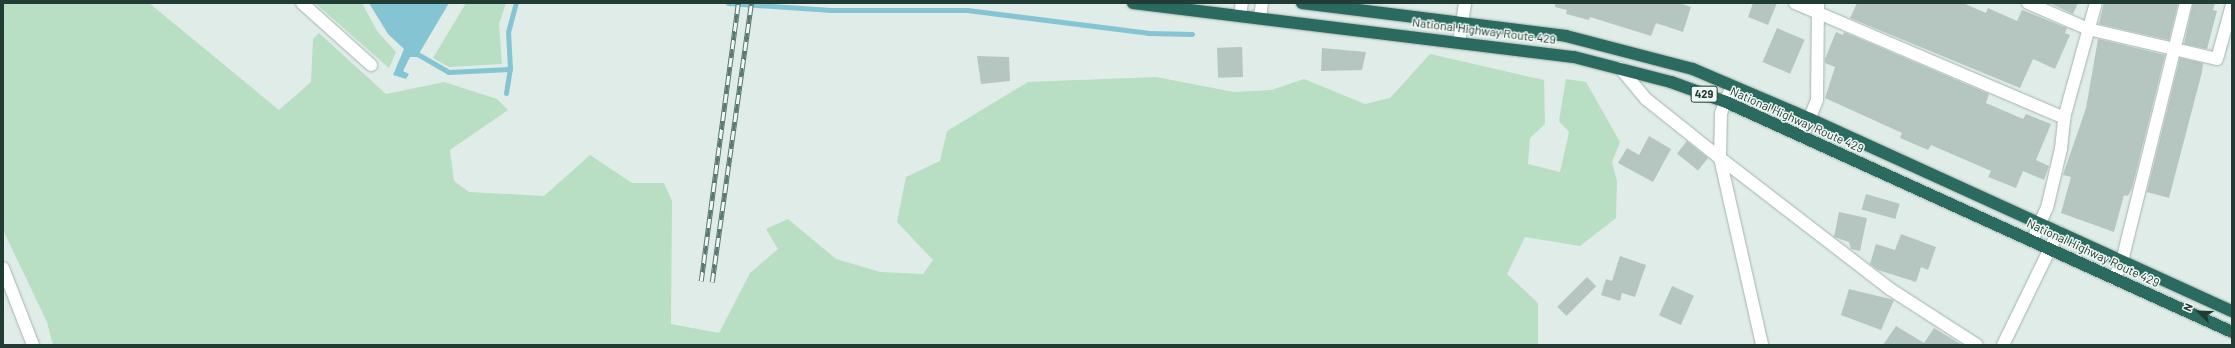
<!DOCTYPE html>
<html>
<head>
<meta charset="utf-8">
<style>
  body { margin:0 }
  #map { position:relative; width:2235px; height:348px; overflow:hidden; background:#e0ece7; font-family:Barlow,sans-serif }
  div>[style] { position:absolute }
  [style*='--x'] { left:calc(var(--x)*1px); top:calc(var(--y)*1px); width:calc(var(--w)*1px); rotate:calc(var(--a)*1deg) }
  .green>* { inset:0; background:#b8dec3 }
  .water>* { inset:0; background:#85c5d3 }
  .stream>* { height:5px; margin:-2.5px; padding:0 2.5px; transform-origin:2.5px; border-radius:2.5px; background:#85c5d3 }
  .building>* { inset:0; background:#b5c6c0; transform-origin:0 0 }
  .roads { filter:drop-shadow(0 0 1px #a3b4ae) drop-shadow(0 0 1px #a3b4ae) }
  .minor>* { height:12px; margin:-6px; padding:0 6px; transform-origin:6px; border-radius:6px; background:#fff }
  .highway>* { height:12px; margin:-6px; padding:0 6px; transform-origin:6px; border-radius:6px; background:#2b6a5e }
  .rail>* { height:4.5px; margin-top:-2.25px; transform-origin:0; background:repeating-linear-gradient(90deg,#f0f8f4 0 9px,#5a7871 0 18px); box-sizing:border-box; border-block:1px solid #5a7871 }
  span { translate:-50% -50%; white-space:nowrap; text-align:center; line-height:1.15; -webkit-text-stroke:3px #f0f8f4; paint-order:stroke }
  .shield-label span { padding:1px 3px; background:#f0f8f4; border:1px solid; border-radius:3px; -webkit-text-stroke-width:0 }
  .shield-label { font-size:11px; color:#203c35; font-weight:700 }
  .street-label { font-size:12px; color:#203c35 }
  .frame { position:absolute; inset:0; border:4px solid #203c35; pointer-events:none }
  .north { position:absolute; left:2179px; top:292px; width:40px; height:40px; -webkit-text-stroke:3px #f0f8f4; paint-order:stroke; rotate:293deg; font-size:11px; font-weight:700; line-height:16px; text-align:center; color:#203c35 }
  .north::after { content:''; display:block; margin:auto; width:14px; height:18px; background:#203c35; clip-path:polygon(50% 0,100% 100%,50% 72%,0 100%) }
</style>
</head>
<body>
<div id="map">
  <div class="green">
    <div style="clip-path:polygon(3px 3px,149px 3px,279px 110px,311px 82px,313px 39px,319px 33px,386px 94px,444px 82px,497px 99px,508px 110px,450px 150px,454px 181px,469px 192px,544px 196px,590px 155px,632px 183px,664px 183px,672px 201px,671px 324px,719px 333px,750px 273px,778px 249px,766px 229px,788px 219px,836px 259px,880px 272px,923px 274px,933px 260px,897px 222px,906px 177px,940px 161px,947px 131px,1028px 82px,1156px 77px,1234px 92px,1271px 90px,1304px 79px,1365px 104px,1390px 98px,1430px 54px,1544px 80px,1545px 124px,1530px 138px,1528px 164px,1560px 172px,1569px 132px,1559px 121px,1566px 79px,1586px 82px,1620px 142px,1612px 162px,1617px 181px,1616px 218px,1580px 246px,1525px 237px,1507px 274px,1538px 303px,1538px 345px,53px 345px,47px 322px,3px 230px)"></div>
    <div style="clip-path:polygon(315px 3px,362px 3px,377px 31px,396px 52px,389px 68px)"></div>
    <div style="clip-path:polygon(466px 3px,506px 3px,499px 24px,502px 64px,449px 67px,433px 58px)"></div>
  </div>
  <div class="water">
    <div style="clip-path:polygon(369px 3px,449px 3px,417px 57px,410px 57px,403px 71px,409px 74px,406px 79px,393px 75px,404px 49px,388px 34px)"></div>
  </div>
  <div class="stream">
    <div style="--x:728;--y:3;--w:103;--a:3.9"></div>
    <div style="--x:831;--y:10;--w:136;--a:0"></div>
    <div style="--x:967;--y:10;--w:182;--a:7.2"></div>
    <div style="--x:1148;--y:33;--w:44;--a:1.3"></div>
    <div style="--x:414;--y:52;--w:39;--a:30"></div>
    <div style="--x:448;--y:72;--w:62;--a:-2.8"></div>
    <div style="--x:510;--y:69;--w:37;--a:-93"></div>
    <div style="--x:508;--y:32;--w:30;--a:-75"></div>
    <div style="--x:506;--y:93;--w:24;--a:-81"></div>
  </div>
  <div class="building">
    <div style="clip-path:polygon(1555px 3px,1679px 3px,1691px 7px,1683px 32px,1656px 23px,1651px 36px,1590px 17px,1589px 20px,1566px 14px,1567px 10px,1555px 7px)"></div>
    <div style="clip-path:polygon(1753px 3px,1777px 3px,1768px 25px,1748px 17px)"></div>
    <div style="clip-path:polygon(1857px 3px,1963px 3px,1986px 13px,1988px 8px,2017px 21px,2022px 10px,2067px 28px,2065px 33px,2070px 35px,2055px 69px,2033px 59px,2020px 88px,1850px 18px)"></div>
    <div style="clip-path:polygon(2050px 3px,2078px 3px,2073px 14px)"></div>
    <div style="clip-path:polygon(2104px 3px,2178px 3px,2169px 40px,2099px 24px)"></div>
    <div style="clip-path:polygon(2193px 3px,2215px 3px,2213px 10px,2217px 11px,2207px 49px,2184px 44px)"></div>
    <div style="left:1777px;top:28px;width:30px;height:37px;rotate:23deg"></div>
    <div style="clip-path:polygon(1836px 32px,1843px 35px,1844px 32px,1989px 94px,1986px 103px,2023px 119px,2026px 114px,2051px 124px,2036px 160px,2049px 166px,2044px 180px,2023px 171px,2016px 188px,1988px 177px,1991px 171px,1931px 145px,1928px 150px,1900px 138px,1902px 133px,1825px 98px,1835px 67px,1825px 63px,1825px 59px)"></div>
    <div style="clip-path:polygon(2098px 39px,2165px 55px,2132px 188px,2128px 196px,2124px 195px,2114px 232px,2061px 213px,2071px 177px,2063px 175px,2086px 108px)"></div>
    <div style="left:1242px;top:47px;width:30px;height:25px;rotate:88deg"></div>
    <div style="clip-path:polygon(1322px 48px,1366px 52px,1362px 70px,1321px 71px)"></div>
    <div style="clip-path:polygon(977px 56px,1009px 57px,1010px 81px,981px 84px)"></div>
    <div style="clip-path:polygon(2180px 58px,2203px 63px,2202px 72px,2169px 198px,2147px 192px)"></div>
    <div style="clip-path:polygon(1649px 136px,1671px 149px,1653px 182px,1618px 163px,1627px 148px,1639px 155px)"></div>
    <div style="left:1687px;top:141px;width:27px;height:16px;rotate:39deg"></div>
    <div style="left:1866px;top:194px;width:35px;height:16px;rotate:16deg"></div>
    <div style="clip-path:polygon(1839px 212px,1867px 218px,1860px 251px,1851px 249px,1849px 242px,1834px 237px)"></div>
    <div style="clip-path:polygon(1901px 234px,1936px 247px,1928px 270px,1921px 267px,1916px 282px,1878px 270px,1870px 264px,1876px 244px,1895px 250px)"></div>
    <div style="clip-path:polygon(1620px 256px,1646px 265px,1635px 297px,1622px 293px,1620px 301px,1601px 295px,1606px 279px,1612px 281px)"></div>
    <div style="left:1587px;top:277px;width:13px;height:42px;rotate:45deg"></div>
    <div style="left:1672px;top:286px;width:24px;height:32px;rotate:24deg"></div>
    <div style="clip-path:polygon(1849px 289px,1894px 300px,1881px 330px,1841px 315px)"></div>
    <div style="clip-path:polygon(1896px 326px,1924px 343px,1934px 328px,1962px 345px,1883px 345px)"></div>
  </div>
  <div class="roads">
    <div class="minor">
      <div style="--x:302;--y:3;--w:93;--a:41.9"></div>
      <div style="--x:1795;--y:3;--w:293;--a:23.1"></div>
      <div style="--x:2028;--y:3;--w:65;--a:23.4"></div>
      <div style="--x:2088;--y:29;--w:132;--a:13.1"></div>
      <div style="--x:2217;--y:59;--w:56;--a:-74.5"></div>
      <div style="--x:1240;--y:15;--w:12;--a:-81"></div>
      <div style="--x:1260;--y:17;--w:14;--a:-82"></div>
      <div style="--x:1459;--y:42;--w:39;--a:-81"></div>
      <div style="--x:1620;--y:68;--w:40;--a:50"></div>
      <div style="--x:1646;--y:99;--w:95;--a:38.6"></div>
      <div style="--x:1720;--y:158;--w:215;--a:37.6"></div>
      <div style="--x:1890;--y:289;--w:103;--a:32.8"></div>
      <div style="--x:1732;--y:86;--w:29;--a:112"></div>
      <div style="--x:1721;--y:113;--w:45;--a:91.3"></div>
      <div style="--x:1720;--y:158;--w:192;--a:77.3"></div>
      <div style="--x:1802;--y:137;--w:40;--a:-68"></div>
      <div style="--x:1817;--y:100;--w:97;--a:-89.4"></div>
      <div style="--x:2032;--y:241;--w:36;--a:-66"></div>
      <div style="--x:2047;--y:208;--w:61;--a:-76.7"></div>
      <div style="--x:2061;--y:149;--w:31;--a:-84"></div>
      <div style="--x:2064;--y:118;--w:119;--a:-74.5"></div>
      <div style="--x:3;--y:268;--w:83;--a:68.7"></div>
      <div style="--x:2114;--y:279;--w:20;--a:-66"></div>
      <div style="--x:2122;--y:261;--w:266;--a:-76.1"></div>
      <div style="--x:2003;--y:345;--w:126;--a:-64"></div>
    </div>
    <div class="highway">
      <div style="--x:1133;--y:3;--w:444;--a:7"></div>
      <div style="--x:1574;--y:57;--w:100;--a:14.5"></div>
      <div style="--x:1671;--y:82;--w:59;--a:20"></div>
      <div style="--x:1726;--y:102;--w:556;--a:24.44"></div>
      <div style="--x:1302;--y:3;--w:266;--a:7.1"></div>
      <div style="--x:1566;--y:36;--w:131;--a:14.6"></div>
      <div style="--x:1693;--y:69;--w:127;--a:23.1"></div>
      <div style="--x:1810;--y:119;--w:464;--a:24.5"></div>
    </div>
  </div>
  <div class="rail">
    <div style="--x:701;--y:281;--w:280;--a:-82.4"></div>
    <div style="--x:712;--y:282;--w:282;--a:-82"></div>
  </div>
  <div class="shield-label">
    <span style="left:1704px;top:94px">429</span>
  </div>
  <div class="street-label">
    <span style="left:1484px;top:31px;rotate:7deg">National Highway Route 429</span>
    <span style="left:1797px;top:120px;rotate:24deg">National Highway Route 429</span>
    <span style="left:2093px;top:253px;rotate:25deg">National Highway Route 429</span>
  </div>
  <div class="frame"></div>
  <div class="north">N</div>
</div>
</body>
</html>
